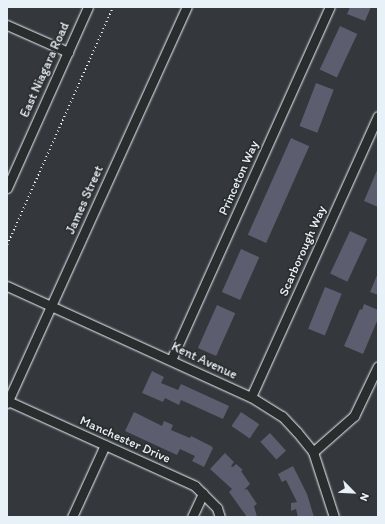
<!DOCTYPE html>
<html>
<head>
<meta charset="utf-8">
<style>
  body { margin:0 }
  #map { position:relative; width:385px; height:524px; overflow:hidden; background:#34373b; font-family:Itim,sans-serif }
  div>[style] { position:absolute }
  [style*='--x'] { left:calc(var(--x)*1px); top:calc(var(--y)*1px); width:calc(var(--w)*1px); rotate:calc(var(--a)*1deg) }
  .building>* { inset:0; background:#5c5d6f; transform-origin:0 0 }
  .path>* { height:1.5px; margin-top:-0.75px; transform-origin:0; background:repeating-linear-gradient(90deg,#e8f1f8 0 1px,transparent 0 4px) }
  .roads { filter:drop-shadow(0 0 1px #e8f1f8) drop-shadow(0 0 1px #e8f1f8) }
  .minor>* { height:9px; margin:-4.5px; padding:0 4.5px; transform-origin:4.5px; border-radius:4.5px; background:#2a2d2e }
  span { translate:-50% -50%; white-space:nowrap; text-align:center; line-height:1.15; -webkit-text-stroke:3.5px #2a2d2e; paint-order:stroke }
  .street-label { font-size:13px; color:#e8f1f8 }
  .frame { position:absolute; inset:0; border:8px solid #e8f1f8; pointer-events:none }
  .north { position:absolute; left:333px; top:472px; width:40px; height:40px; -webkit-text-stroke:3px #2a2d2e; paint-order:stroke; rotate:114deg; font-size:11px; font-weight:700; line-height:16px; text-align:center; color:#e8f1f8 }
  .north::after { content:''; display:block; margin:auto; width:14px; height:18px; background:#e8f1f8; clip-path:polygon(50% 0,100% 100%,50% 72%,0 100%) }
</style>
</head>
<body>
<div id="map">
  <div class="building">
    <div style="clip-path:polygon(350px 7px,371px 7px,365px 21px,347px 14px)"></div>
    <div style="left:340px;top:26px;width:19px;height:48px;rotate:25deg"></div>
    <div style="left:316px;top:83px;width:19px;height:46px;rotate:21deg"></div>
    <div style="left:291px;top:138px;width:20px;height:106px;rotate:24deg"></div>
    <div style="clip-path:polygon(378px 168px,378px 207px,364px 201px)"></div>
    <div style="left:350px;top:231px;width:19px;height:47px;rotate:25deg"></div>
    <div style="left:241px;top:249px;width:20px;height:47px;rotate:24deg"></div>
    <div style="clip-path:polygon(378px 273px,378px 295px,370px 292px)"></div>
    <div style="left:325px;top:287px;width:18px;height:45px;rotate:22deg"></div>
    <div style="clip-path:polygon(364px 304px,378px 310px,378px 319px,363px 354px,344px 346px,360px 309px,362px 310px)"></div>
    <div style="left:217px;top:305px;width:20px;height:47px;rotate:24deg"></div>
    <div style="clip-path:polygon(152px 371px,164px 377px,161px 383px,178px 390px,181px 384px,229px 406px,223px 419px,181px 400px,179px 405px,165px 398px,163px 402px,142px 393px)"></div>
    <div style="clip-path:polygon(134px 412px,162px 426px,164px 421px,173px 425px,171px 430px,190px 438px,191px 436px,211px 446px,213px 448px,204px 467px,192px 461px,195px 456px,180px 449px,177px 455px,125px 431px)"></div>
    <div style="left:241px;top:412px;width:22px;height:17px;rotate:34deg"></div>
    <div style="left:270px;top:433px;width:24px;height:13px;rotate:48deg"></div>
    <div style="clip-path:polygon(225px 453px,234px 462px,231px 466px,233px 467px,236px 464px,243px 470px,241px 471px,250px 484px,244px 490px,247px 489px,257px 504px,254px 506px,257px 517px,247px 517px,229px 492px,232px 489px,210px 469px)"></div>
    <div style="clip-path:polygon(293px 466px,307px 494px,314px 517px,298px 517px,296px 509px,291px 511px,291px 503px,297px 502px,286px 480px,282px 482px,278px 474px)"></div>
  </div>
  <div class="path">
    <div style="--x:7;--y:245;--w:261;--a:-66"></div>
  </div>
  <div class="roads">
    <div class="minor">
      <div style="--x:7;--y:25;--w:67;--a:23.9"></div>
      <div style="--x:7;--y:188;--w:198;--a:-65.9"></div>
      <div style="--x:7;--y:286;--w:268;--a:24.5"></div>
      <div style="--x:251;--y:397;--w:36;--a:32"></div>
      <div style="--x:282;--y:416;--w:22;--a:47"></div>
      <div style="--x:297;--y:432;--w:26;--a:51"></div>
      <div style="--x:313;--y:452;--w:68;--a:72.1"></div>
      <div style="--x:171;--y:360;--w:387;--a:-65.8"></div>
      <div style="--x:251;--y:397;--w:308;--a:-65.7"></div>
      <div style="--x:8;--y:401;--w:205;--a:24.4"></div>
      <div style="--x:195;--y:486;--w:31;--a:45"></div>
      <div style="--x:217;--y:508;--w:9;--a:72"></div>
      <div style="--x:7;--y:403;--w:435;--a:-65.6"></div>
      <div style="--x:313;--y:452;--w:55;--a:-41.3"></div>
      <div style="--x:354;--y:416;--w:55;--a:-64.4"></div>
      <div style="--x:72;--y:517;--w:79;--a:-65.4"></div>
      <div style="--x:192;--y:517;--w:26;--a:-65"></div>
    </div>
  </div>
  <div class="street-label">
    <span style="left:45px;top:70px;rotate:-66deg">East Niagara Road</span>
    <span style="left:239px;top:178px;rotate:-66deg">Princeton Way</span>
    <span style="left:85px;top:200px;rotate:-66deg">James Street</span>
    <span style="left:303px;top:251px;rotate:-66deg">Scarborough Way</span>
    <span style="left:204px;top:361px;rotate:25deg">Kent Avenue</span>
    <span style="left:125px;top:440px;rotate:24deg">Manchester Drive</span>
  </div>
  <div class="frame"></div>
  <div class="north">N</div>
</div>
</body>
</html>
